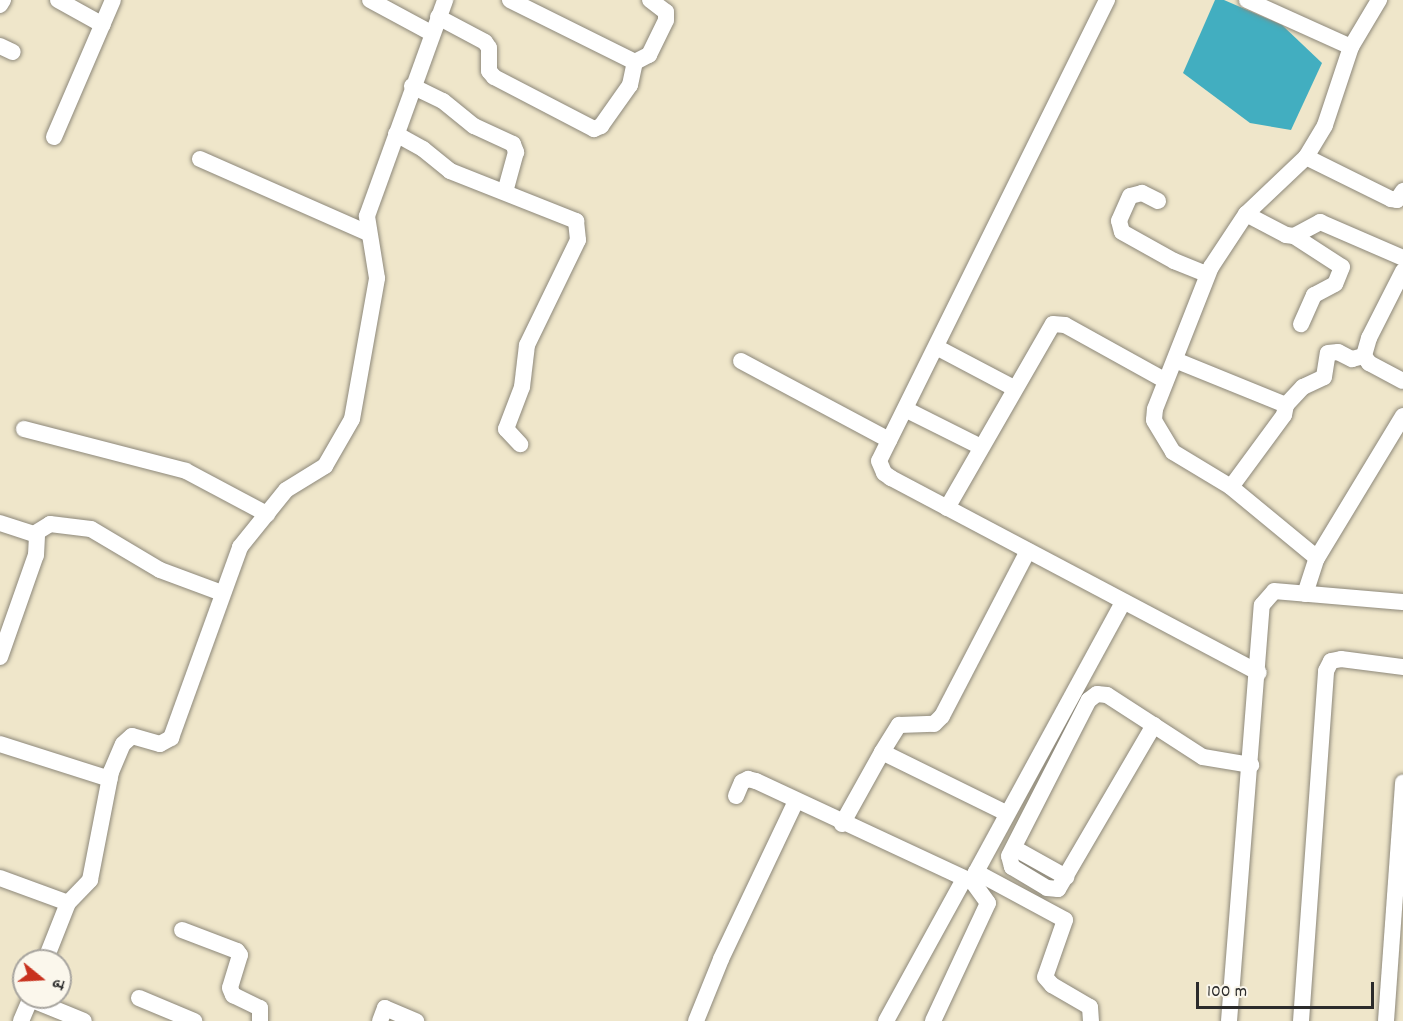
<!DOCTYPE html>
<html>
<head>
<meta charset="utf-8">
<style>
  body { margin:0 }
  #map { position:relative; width:1403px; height:1021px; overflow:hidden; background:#efe6ca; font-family:Dekko,"Playpen Sans Deva",sans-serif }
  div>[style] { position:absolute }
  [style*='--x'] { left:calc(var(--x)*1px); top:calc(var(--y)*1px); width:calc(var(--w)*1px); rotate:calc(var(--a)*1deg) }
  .water>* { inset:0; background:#42aec0 }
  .roads { filter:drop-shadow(0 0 2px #8d887a) drop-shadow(0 0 2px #8d887a) }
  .minor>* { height:16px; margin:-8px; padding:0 8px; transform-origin:8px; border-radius:8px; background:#fff }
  span { translate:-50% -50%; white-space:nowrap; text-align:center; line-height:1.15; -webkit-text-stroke:4.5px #fbf7ec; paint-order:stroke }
  .north { position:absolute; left:12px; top:949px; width:60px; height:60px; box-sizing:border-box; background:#fbf7ec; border:2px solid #a8a59f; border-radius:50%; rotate:108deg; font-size:16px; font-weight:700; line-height:24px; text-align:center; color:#2b2b2b }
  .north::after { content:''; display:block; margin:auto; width:21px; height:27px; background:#c8321e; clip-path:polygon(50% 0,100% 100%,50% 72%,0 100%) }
  .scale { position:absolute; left:1196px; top:982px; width:178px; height:27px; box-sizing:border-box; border:3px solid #2b2b2b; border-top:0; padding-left:8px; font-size:18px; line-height:21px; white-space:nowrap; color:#2b2b2b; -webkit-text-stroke:4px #fbf7ec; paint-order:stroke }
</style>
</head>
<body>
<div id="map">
  <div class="water">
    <div style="clip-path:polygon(1215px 0,1224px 0,1282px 25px,1322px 63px,1291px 130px,1250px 123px,1183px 73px)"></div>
  </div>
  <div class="roads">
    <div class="minor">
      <div style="--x:58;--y:0;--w:51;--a:29.1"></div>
      <div style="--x:370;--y:0;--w:69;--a:28.4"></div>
      <div style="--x:510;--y:0;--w:140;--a:26.4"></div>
      <div style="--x:635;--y:62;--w:16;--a:-27"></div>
      <div style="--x:649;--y:55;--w:39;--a:-64"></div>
      <div style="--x:666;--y:20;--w:8;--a:-90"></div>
      <div style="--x:666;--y:12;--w:20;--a:-143"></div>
      <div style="--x:1107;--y:0;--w:514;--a:116.32"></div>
      <div style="--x:879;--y:461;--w:13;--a:67"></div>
      <div style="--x:884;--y:473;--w:9;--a:36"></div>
      <div style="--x:891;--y:478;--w:416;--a:27.9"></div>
      <div style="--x:1247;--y:0;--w:114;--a:24.3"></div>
      <div style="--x:0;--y:5;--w:6;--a:-59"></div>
      <div style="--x:438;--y:17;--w:53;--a:28"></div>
      <div style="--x:485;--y:42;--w:7;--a:56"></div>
      <div style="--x:489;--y:48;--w:23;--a:90"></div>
      <div style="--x:489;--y:71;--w:8;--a:50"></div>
      <div style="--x:494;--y:77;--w:113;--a:27.5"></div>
      <div style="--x:594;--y:129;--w:8;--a:-23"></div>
      <div style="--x:601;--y:126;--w:50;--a:-54.7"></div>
      <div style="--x:630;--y:85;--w:24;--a:-78"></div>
      <div style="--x:0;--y:46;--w:14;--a:25"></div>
      <div style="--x:412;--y:86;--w:34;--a:26"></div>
      <div style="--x:443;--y:101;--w:40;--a:39"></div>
      <div style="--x:474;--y:126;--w:43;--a:24.8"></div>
      <div style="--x:513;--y:144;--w:9;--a:69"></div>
      <div style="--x:516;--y:152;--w:41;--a:105.4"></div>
      <div style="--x:396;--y:134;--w:31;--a:29"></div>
      <div style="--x:423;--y:149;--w:35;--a:39"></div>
      <div style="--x:450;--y:171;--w:136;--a:21.6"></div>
      <div style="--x:576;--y:221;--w:19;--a:84"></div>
      <div style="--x:578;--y:240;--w:117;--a:115.9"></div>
      <div style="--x:527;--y:345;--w:42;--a:96.8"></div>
      <div style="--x:522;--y:387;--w:45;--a:110.9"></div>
      <div style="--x:506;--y:429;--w:21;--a:47"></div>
      <div style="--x:54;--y:137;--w:149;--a:-66.7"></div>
      <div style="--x:1306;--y:157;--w:95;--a:26.3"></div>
      <div style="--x:1391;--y:199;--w:6;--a:9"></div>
      <div style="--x:1397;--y:200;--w:11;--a:-56"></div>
      <div style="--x:200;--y:159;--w:184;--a:23.8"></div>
      <div style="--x:1158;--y:201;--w:18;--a:-153"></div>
      <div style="--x:1142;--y:193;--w:12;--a:166"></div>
      <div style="--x:1130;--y:196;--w:27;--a:114"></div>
      <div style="--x:1119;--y:221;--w:11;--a:75"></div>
      <div style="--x:1122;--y:232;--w:60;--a:29.1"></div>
      <div style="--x:1174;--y:261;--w:35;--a:22"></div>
      <div style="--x:1246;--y:214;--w:45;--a:27.7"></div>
      <div style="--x:1286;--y:235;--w:8;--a:7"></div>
      <div style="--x:1294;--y:236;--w:30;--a:-28"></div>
      <div style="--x:1320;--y:222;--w:90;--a:23.4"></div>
      <div style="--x:1294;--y:236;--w:57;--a:32.9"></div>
      <div style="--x:1342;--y:267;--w:18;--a:112"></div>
      <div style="--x:1335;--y:284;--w:24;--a:152"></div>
      <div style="--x:1314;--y:295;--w:32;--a:114"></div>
      <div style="--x:1403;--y:271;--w:75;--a:116.9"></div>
      <div style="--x:1369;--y:338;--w:19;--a:106"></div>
      <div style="--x:1364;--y:356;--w:9;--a:54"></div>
      <div style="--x:1369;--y:363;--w:38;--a:28"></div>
      <div style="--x:938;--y:348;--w:86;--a:27.8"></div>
      <div style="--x:1175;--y:360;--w:120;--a:22.1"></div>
      <div style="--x:1286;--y:405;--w:10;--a:101"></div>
      <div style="--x:1284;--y:415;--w:89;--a:126.4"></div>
      <div style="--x:741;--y:361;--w:168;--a:28.1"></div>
      <div style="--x:1286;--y:405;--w:25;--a:-47"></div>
      <div style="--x:1303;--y:387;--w:23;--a:-25"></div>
      <div style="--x:1324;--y:377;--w:24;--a:-81"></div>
      <div style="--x:1328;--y:353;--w:10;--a:-6"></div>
      <div style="--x:1338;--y:352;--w:16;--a:27"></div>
      <div style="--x:1352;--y:359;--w:12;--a:-14"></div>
      <div style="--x:907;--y:410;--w:83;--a:26.6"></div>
      <div style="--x:24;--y:429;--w:167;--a:14.5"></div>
      <div style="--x:186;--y:471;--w:92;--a:28"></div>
      <div style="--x:947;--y:508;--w:212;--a:-60.1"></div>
      <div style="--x:1053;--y:324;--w:12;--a:5"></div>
      <div style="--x:1065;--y:325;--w:115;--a:29"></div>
      <div style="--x:0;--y:523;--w:36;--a:18"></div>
      <div style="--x:34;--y:534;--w:19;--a:-32"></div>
      <div style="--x:50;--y:524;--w:41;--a:7"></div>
      <div style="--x:91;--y:529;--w:80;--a:30.7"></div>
      <div style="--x:160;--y:570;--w:66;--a:20.4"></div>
      <div style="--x:1317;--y:558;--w:112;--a:-140.5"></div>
      <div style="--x:1231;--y:487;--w:68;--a:-148.9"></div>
      <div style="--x:1173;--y:452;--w:37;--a:-121"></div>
      <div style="--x:1154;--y:420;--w:11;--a:-85"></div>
      <div style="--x:1155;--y:409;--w:153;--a:-68.5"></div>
      <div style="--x:1211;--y:267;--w:64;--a:-56.6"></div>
      <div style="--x:1246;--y:214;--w:83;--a:-43.5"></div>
      <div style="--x:1306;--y:157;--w:37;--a:-59"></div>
      <div style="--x:1325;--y:125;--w:82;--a:-71.6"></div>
      <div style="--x:1351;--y:47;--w:55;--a:-59.2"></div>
      <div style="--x:1305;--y:594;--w:38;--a:-72"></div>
      <div style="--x:1317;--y:558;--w:166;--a:-58.8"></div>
      <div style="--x:0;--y:657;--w:108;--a:-70.6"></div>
      <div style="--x:36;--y:555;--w:22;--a:-87"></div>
      <div style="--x:1154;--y:725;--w:190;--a:120.3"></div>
      <div style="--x:1058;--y:889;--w:11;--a:-175"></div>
      <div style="--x:1047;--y:888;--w:41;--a:-149"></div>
      <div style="--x:1012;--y:867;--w:11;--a:-105"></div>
      <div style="--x:1009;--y:856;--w:175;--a:-62.9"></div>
      <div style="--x:1089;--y:700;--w:10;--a:-37"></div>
      <div style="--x:1097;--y:694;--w:10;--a:6"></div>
      <div style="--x:1107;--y:695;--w:114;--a:32.9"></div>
      <div style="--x:1203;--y:757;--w:49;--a:9.5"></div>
      <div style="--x:0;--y:744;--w:115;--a:17.7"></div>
      <div style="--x:882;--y:752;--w:32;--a:-58"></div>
      <div style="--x:899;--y:725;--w:35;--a:-2"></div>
      <div style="--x:934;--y:724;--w:11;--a:-45"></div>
      <div style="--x:942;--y:716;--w:186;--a:-62.5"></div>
      <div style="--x:736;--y:796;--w:15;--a:-67"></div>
      <div style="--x:742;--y:782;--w:7;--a:-27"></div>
      <div style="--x:748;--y:779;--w:8;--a:14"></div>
      <div style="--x:756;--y:781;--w:239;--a:25"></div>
      <div style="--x:842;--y:824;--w:82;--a:-60.9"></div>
      <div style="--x:882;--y:752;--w:138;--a:26.2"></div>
      <div style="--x:1014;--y:848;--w:60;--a:29.1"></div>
      <div style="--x:976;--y:872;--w:101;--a:28.3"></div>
      <div style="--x:1065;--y:920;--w:60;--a:109.3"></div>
      <div style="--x:1045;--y:977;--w:11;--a:49"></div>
      <div style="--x:1052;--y:985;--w:44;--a:30.1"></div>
      <div style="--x:1090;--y:1007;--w:14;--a:86"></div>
      <div style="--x:0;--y:878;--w:72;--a:20.2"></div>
      <div style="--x:182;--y:930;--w:59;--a:20.9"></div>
      <div style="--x:237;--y:951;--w:5;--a:53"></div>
      <div style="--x:240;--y:955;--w:34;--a:107"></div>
      <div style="--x:230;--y:988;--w:8;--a:67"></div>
      <div style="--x:233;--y:995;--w:30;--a:26"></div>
      <div style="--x:260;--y:1008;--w:13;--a:90"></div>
      <div style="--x:45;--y:961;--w:62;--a:-68.4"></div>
      <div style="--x:68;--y:903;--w:32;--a:-46"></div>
      <div style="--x:90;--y:880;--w:110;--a:-79"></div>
      <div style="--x:111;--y:772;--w:30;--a:-67"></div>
      <div style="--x:123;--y:744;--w:12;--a:-42"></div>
      <div style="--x:132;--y:736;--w:29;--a:16"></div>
      <div style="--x:160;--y:744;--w:13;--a:-29"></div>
      <div style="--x:171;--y:738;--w:203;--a:-70.1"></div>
      <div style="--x:240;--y:547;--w:73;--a:-51.1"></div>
      <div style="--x:286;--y:490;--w:46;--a:-31.6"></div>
      <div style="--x:325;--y:466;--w:54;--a:-60.1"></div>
      <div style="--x:352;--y:419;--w:143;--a:-79.9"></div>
      <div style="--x:377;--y:278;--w:63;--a:-99.2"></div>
      <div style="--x:367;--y:216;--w:230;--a:-70.1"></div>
      <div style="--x:139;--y:998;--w:60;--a:22.7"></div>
      <div style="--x:30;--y:999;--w:58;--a:22.2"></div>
      <div style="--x:21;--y:1021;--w:26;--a:-67"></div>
      <div style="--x:380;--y:1021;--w:14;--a:-69"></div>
      <div style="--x:385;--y:1008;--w:34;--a:23"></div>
      <div style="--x:696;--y:1021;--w:67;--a:-68"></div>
      <div style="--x:721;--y:959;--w:175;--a:-64.6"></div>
      <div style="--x:886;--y:1021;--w:162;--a:-61.2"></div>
      <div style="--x:933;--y:1021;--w:130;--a:-65"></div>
      <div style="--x:988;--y:903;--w:26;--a:-126"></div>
      <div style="--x:973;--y:882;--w:10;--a:-73"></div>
      <div style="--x:976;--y:872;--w:307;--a:-61.4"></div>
      <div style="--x:1229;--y:1021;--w:417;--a:-85.5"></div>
      <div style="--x:1262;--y:605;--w:18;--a:-49"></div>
      <div style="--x:1274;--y:591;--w:129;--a:4.9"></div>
      <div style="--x:1301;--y:1021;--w:351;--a:-85.9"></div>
      <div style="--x:1326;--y:671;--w:11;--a:-63"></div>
      <div style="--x:1331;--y:661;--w:10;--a:-11"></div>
      <div style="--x:1341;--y:659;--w:63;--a:7.4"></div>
      <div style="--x:1386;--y:1021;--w:239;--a:-85.9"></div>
    </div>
  </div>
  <div class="north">उ</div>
  <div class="scale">100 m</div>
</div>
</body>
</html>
